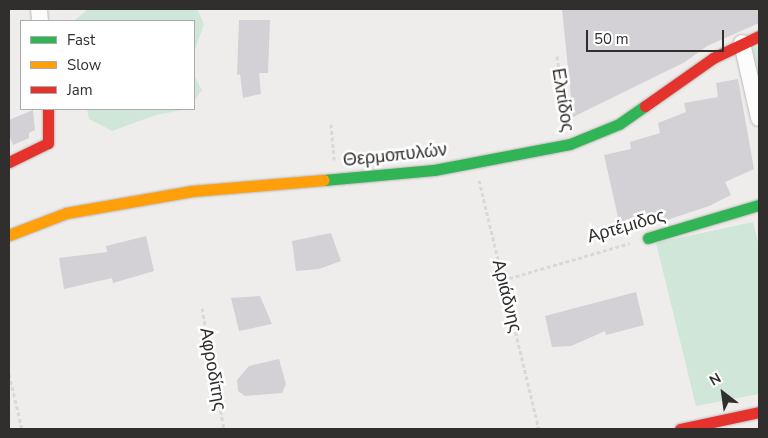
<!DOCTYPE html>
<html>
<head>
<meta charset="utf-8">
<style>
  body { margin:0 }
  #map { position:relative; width:768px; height:438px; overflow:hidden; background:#efedeb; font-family:"Nunito Sans",sans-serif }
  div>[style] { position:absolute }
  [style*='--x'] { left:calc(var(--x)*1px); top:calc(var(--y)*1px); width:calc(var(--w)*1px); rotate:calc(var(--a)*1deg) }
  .green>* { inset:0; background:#d0e6d9 }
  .building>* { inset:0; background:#d3d0d6 }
  .path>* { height:3px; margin-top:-1.5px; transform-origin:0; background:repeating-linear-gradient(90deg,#d9d9d8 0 4px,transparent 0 6.5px) }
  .roads { filter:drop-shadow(0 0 1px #bab8b7) drop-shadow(0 0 1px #bab8b7) }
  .street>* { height:16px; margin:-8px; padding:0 8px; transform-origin:8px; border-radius:8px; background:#fdfcfc }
  .fast>* { height:11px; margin:-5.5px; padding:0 5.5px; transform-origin:5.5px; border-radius:5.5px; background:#30b455 }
  .slow>* { height:11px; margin:-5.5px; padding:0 5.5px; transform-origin:5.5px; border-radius:5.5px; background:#ff9f0a }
  .jam>* { height:11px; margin:-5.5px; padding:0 5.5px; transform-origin:5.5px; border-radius:5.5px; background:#e5322d }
  span { translate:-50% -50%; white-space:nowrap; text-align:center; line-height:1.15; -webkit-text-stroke:5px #fff; paint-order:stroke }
  .street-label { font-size:18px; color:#302f2e }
  .frame { position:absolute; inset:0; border:10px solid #302f2e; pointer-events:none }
  .legend { position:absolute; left:20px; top:20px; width:175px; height:90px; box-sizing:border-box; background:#fff; border:1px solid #acacab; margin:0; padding:6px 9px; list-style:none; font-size:15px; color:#302f2e }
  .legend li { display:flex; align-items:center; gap:10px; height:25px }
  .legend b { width:25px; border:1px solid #acacab }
  .north { position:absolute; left:698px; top:368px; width:50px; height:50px; -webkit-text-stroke:4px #fff; paint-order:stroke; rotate:330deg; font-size:14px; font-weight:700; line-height:20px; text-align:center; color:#302f2e }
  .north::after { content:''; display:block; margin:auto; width:18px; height:22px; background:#302f2e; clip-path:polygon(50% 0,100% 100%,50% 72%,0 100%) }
  .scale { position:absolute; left:586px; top:30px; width:138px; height:22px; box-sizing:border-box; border:2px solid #302f2e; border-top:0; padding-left:6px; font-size:15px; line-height:18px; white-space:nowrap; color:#302f2e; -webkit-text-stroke:4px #fff; paint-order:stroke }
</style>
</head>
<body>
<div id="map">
  <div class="green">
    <div style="clip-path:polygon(88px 9px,197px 9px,204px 24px,194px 53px,194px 21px,74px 21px)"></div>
    <div style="clip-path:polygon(759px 46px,759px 81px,753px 48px)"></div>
    <div style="clip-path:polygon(194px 75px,202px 90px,194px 101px)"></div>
    <div style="clip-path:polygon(87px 109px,188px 109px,156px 115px,112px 131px,89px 119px)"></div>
    <div style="clip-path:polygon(753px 222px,759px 246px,759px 394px,696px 406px,656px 243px)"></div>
  </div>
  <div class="building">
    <div style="clip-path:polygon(562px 9px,759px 9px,759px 23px,707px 46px,685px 62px,573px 117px)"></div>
    <div style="clip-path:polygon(239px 20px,270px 20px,268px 73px,259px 73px,261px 94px,243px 98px,240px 74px,237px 75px)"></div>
    <div style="clip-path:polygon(738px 79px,754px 169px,725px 182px,731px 195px,709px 206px,622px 235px,604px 155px,631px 149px,630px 142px,660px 133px,658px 123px,686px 112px,684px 103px,718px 97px,716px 83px)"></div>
    <div style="clip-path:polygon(33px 110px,35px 130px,29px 133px,29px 138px,13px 145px,9px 135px,9px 120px)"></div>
    <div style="clip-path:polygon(331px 233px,341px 261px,319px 269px,296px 271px,292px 241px)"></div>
    <div style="clip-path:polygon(146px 236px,154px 271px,113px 283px,112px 278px,64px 289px,59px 258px,107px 252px,106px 246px)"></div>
    <div style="clip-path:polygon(636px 292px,644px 325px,606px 335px,605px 331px,571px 346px,552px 347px,545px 316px)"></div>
    <div style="clip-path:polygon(260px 296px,272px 324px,239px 331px,231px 298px)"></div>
    <div style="clip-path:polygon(279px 359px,286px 384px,282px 393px,245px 396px,238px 391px,237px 380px,249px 366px)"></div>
  </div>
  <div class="path">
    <div style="--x:557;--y:56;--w:70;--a:81.8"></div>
    <div style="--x:331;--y:124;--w:36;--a:85"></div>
    <div style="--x:479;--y:180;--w:256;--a:76.5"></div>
    <div style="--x:503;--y:280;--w:132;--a:-16.2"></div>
    <div style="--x:202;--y:308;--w:123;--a:79.7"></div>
    <div style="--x:9;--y:374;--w:57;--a:76.7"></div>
  </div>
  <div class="roads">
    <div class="street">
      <div style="--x:39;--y:9;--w:12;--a:85"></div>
      <div style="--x:742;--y:43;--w:77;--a:77.2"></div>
    </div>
    <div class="fast">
      <div style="--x:324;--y:180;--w:110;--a:-5.2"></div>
      <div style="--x:434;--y:170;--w:138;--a:-10.8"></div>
      <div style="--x:570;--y:144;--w:53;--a:-22.2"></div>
      <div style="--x:619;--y:124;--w:32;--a:-35"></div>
      <div style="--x:648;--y:238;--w:116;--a:-16.6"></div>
    </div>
    <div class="slow">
      <div style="--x:9;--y:235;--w:61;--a:-21.1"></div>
      <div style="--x:66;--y:213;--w:128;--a:-9.9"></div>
      <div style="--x:192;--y:191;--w:132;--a:-4.8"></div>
    </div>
    <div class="jam">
      <div style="--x:645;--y:106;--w:83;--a:-35.2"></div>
      <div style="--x:713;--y:58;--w:51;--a:-25.6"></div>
      <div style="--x:9;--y:162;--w:43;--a:-26"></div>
      <div style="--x:48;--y:143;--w:34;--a:-90"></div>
      <div style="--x:680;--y:429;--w:81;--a:-12.1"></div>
    </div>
  </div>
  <div class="street-label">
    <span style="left:563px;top:100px;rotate:81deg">Ελπίδος</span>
    <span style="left:395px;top:155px;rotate:-6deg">Θερμοπυλών</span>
    <span style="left:626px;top:226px;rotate:-16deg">Αρτέμιδος</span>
    <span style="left:507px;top:296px;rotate:76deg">Αριάδνης</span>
    <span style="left:213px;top:369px;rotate:80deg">Αφροδίτης</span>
  </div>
  <div class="frame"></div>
  <ul class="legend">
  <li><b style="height:6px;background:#30b455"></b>Fast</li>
  <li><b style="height:6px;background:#ff9f0a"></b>Slow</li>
  <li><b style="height:6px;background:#e5322d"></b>Jam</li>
  </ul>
  <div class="north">N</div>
  <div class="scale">50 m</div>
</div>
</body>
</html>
